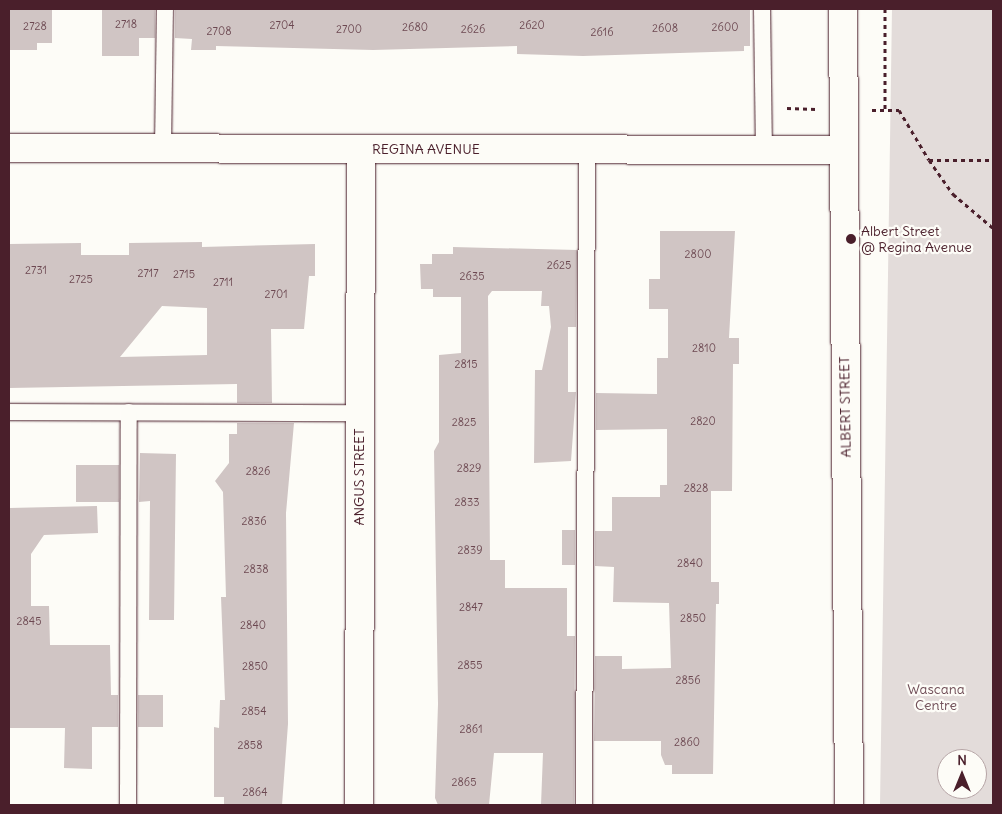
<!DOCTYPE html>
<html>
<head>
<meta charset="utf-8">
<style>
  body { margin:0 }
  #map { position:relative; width:1002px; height:814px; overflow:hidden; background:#fdfcf7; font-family:Delius,sans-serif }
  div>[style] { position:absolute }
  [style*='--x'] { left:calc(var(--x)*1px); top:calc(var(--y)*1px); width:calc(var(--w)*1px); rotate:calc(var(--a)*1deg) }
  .green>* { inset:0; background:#e3dcda }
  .building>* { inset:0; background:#d0c5c4; transform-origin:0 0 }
  .path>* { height:3px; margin-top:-1.5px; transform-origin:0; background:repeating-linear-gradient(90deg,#4a1f2b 0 4px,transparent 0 8px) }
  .roads { filter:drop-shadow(0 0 1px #4a1f2b) drop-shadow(0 0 1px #4a1f2b) }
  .service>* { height:16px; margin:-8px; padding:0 8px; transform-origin:8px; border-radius:8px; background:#fdfcf7 }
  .minor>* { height:28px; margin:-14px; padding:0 14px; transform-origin:14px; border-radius:14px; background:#fdfcf7 }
  .tertiary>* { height:28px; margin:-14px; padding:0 14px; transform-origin:14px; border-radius:14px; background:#fdfcf7 }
  .primary>* { height:28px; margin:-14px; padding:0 14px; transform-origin:14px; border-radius:14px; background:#fdfcf7 }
  .dots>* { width:14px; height:14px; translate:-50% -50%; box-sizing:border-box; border:2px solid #fdfcf7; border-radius:50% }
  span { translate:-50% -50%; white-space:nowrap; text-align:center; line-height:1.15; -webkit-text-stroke:4.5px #fdfcf7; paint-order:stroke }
  .number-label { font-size:11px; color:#6c4851 }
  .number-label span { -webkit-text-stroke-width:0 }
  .street-label { font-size:14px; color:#4a1f2b }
  .poi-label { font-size:14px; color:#4a1f2b }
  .left { translate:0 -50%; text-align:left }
  .park-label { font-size:14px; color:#704e57 }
  .frame { position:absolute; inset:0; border:10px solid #4a1f2b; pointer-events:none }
  .north { position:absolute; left:937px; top:749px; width:50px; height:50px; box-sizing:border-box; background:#fdfcf7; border:1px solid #b5a4a5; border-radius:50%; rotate:0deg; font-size:14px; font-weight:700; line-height:20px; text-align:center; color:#4a1f2b }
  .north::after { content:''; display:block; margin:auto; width:18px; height:22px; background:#4a1f2b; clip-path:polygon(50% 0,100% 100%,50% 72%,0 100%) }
</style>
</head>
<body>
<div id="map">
  <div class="green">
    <div style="clip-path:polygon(evenodd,892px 9px,993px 9px,993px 805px,880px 805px,892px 9px,947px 759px,977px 759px,977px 789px,947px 789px,947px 759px)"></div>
  </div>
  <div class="building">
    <div style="clip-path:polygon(9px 9px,52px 9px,52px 43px,37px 43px,37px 50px,9px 50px)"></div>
    <div style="clip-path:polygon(102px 9px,155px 9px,155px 38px,139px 38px,139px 56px,102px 56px)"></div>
    <div style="clip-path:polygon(175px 9px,750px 9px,750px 46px,744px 46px,744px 51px,583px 56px,517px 54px,517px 46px,373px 50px,216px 46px,216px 50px,191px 50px,192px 39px,175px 38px)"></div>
    <div style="clip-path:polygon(660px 231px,735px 231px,729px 338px,739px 338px,739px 364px,733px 364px,732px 491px,711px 491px,711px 582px,719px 582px,719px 604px,716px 604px,713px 774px,672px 774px,672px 765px,665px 765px,661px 755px,661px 741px,594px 741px,595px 656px,622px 656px,622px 669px,671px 668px,669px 603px,613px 602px,614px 567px,595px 566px,595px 531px,612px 531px,612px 497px,660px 497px,660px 485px,667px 485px,667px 429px,596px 430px,596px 393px,657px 394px,657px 358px,668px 358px,668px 309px,649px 309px,649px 279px,660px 279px)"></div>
    <div style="clip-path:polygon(evenodd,202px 242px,202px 247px,315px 244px,315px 276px,309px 276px,304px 329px,271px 329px,272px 403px,237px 403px,237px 384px,9px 388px,9px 244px,81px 243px,81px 255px,129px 255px,129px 243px,202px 242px,162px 306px,207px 308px,207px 355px,120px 357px,162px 306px)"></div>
    <div style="clip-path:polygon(453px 247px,577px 250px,576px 327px,568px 327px,568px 392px,576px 392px,571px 461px,534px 463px,535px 370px,542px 370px,551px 327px,549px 306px,541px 306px,542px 291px,492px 291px,488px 296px,490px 560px,505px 560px,505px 588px,567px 588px,567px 636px,575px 636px,574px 805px,541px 805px,543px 753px,494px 753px,489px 805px,438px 805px,435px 798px,438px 704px,434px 451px,439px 442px,439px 355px,461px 353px,461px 297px,433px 297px,433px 289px,421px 289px,420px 264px,432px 264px,432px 254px,453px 254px)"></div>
    <div style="clip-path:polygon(237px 423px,294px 423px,286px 513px,288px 724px,282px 805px,224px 805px,224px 797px,214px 797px,214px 727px,219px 728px,220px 700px,225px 700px,221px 597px,226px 597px,223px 492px,215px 481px,229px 463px,229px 434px,237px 434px)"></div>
    <div style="clip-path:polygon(140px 453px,176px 454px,174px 620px,149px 620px,150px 501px,139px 502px)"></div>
    <div style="left:119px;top:465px;width:37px;height:43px;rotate:90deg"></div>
    <div style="clip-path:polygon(97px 506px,98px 533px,44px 535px,31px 554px,31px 606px,49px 606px,50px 645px,110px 645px,111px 695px,118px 695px,118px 727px,92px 727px,92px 769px,64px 768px,65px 728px,9px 728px,9px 508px)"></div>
    <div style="left:562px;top:530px;width:13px;height:35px"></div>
    <div style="left:138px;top:695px;width:25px;height:32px"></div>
  </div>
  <div class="path">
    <div style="--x:885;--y:9;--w:101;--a:90"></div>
    <div style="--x:787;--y:108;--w:29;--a:2"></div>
    <div style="--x:872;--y:110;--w:27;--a:0"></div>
    <div style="--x:899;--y:110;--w:58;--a:59"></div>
    <div style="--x:929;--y:160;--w:64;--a:0"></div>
    <div style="--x:929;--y:160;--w:42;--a:54.8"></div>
    <div style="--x:953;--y:194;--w:52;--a:40.4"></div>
  </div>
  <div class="roads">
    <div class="service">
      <div style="--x:762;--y:9;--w:140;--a:89.2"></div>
      <div style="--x:163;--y:148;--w:139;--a:-89.2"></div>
      <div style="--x:9;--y:412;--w:350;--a:0.2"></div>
      <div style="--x:128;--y:805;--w:393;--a:-89.9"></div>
      <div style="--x:584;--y:805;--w:656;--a:-89.74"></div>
    </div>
    <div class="minor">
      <div style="--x:359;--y:805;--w:656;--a:-89.83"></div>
    </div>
    <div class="tertiary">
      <div style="--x:9;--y:148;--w:834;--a:0.14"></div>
    </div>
    <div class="primary">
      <div style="--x:843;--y:9;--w:796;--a:89.57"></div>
    </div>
  </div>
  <div class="dots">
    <div style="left:851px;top:239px;background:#4a1f2b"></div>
  </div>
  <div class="number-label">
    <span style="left:126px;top:24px">2718</span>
    <span style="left:282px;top:25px">2704</span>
    <span style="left:532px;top:25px">2620</span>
    <span style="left:35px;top:26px">2728</span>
    <span style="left:415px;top:27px">2680</span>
    <span style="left:725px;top:27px">2600</span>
    <span style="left:665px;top:28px">2608</span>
    <span style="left:349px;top:29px">2700</span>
    <span style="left:473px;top:29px">2626</span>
    <span style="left:219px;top:31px">2708</span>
    <span style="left:602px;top:32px">2616</span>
    <span style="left:698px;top:254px">2800</span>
    <span style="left:559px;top:265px">2625</span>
    <span style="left:36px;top:270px">2731</span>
    <span style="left:148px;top:273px">2717</span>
    <span style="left:184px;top:274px">2715</span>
    <span style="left:472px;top:276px">2635</span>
    <span style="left:81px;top:279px">2725</span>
    <span style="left:223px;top:282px">2711</span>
    <span style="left:276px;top:294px">2701</span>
    <span style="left:704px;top:348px">2810</span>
    <span style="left:466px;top:364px">2815</span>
    <span style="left:703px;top:421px">2820</span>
    <span style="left:464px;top:422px">2825</span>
    <span style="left:469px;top:468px">2829</span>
    <span style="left:258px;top:471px">2826</span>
    <span style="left:696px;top:488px">2828</span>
    <span style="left:467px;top:502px">2833</span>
    <span style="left:254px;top:521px">2836</span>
    <span style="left:470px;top:550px">2839</span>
    <span style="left:690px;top:563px">2840</span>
    <span style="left:256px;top:569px">2838</span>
    <span style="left:471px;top:607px">2847</span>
    <span style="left:693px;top:618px">2850</span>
    <span style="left:29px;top:621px">2845</span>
    <span style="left:253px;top:625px">2840</span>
    <span style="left:470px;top:665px">2855</span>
    <span style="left:255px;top:666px">2850</span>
    <span style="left:688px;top:680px">2856</span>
    <span style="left:254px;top:711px">2854</span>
    <span style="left:471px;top:729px">2861</span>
    <span style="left:687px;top:742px">2860</span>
    <span style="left:250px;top:745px">2858</span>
    <span style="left:464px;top:782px">2865</span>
    <span style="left:255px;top:792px">2864</span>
  </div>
  <div class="street-label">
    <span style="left:426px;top:149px">REGINA AVENUE</span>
    <span style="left:845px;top:407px;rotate:-91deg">ALBERT STREET</span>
    <span style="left:359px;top:477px;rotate:-90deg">ANGUS STREET</span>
  </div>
  <div class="poi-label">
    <span class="left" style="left:861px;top:239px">Albert Street<br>@ Regina Avenue</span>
  </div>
  <div class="park-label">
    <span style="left:936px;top:697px">Wascana<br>Centre</span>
  </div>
  <div class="frame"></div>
  <div class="north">N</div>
</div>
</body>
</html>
